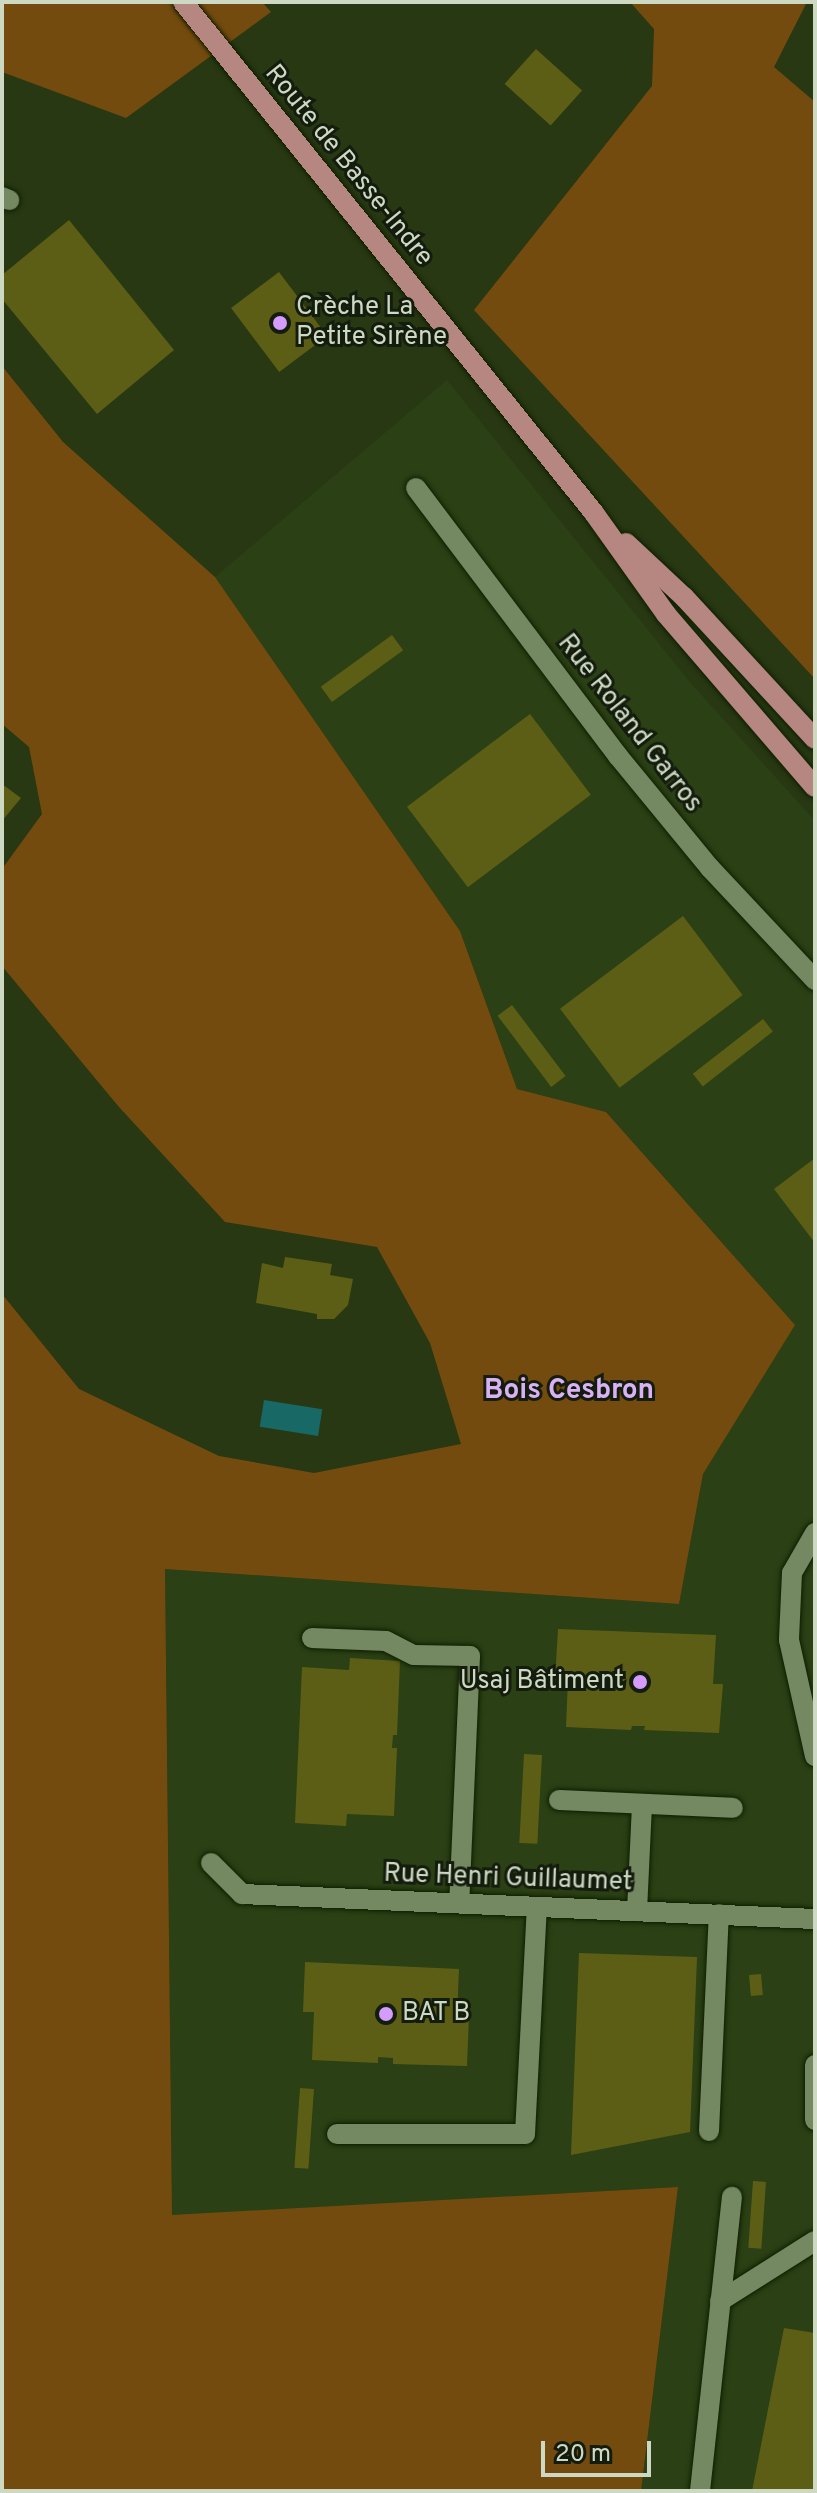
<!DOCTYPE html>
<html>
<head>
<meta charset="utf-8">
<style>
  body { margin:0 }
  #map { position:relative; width:817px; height:2493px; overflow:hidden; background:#273813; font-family:Overpass,sans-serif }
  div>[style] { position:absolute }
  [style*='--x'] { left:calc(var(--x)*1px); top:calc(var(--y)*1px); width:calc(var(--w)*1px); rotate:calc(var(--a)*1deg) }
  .built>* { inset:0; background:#2b4014 }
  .green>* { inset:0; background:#744b0e }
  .water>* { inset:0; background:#186865; transform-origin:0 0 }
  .building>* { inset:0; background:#5d5e15; transform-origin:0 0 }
  .roads { filter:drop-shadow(0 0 2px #0f1e00) drop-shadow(0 0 2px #0f1e00) }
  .minor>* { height:20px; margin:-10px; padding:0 10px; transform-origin:10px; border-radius:10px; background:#748861 }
  .major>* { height:20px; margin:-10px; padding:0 10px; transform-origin:10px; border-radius:10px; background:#b58780 }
  .dots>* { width:22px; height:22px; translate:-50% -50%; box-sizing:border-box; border:4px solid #141c0d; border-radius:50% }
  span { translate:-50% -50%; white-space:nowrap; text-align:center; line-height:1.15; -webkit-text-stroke:6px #141c0d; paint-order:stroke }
  .street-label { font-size:26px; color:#ced9c4 }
  .poi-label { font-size:26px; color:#ced9c4 }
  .left { translate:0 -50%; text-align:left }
  .right { translate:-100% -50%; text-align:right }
  .neighbourhood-label { font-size:28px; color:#d8b2f5; font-weight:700 }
  .frame { position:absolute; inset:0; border:4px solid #ced9c4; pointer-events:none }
  .scale { position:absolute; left:541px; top:2441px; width:110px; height:36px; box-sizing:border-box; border:4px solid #ced9c4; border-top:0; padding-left:10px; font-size:24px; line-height:28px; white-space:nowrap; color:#ced9c4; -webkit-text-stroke:6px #141c0d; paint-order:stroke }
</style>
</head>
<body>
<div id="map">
  <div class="built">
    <div style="clip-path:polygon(447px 380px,689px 681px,815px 821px,815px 2491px,641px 2491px,678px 2187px,172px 2216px,165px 1569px,679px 1604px,703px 1474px,795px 1325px,606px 1112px,517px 1089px,460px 931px,215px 577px)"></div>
  </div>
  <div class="green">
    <div style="clip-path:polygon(2px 2px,262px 2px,271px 12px,126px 118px,2px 72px)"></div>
    <div style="clip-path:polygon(630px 2px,807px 2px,774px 67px,815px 102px,815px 679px,474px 310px,652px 86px,654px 29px)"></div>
    <div style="clip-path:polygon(2px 366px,63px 442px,215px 577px,460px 931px,517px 1089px,606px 1112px,795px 1325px,703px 1474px,679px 1604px,165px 1569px,172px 2215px,678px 2187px,641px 2491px,2px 2491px,2px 1294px,79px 1389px,219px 1456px,314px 1473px,461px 1444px,430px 1343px,377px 1247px,225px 1222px,119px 1107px,2px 966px,2px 869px,42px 814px,29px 747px,2px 724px)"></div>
  </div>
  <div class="water">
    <div style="left:264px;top:1400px;width:59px;height:27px;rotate:9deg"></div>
  </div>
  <div class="building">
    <div style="left:536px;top:49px;width:62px;height:47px;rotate:42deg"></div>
    <div style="clip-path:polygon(69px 220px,174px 350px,97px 414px,2px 299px,2px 275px)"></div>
    <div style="left:279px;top:272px;width:80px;height:60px;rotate:53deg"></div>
    <div style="left:392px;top:635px;width:19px;height:88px;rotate:54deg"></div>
    <div style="left:530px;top:714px;width:101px;height:154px;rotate:53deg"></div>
    <div style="clip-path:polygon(2px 784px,21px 798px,2px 821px)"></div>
    <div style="left:683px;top:916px;width:99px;height:154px;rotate:53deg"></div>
    <div style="left:512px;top:1005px;width:89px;height:18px;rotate:53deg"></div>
    <div style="left:763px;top:1019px;width:16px;height:89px;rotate:52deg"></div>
    <div style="clip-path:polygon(815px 1158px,815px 1243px,774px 1189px)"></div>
    <div style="clip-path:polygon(285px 1257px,332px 1264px,330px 1275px,353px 1279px,348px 1305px,334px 1319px,317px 1319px,317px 1314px,256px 1303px,262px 1263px,283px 1268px)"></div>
    <div style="clip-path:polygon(558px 1629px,716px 1635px,713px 1684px,723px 1684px,719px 1733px,644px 1730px,645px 1726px,632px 1726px,631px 1730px,566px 1727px,568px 1679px,555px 1680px)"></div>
    <div style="clip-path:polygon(350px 1658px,400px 1661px,397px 1735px,393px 1735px,392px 1748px,397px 1748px,394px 1816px,347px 1814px,346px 1826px,295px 1823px,302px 1667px,349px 1670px)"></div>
    <div style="left:524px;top:1754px;width:18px;height:89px;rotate:3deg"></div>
    <div style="clip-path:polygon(579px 1953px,697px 1957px,690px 2132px,571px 2155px)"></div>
    <div style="clip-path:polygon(305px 1962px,459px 1969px,457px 2017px,469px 2017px,467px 2066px,393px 2064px,393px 2058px,378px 2057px,378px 2063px,312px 2060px,314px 2012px,303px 2012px)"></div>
    <div style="left:761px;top:1974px;width:21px;height:12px;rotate:85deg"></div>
    <div style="left:300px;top:2088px;width:14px;height:80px;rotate:4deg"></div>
    <div style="left:753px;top:2181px;width:13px;height:67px;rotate:4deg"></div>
    <div style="clip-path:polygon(784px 2328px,815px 2333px,815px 2491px,752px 2491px)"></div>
  </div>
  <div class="roads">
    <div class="minor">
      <div style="--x:2;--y:197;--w:8;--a:23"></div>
      <div style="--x:416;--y:488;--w:336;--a:53"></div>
      <div style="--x:618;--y:756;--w:145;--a:50.6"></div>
      <div style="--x:710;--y:868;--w:154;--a:46.8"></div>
      <div style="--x:815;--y:1533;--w:46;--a:119.9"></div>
      <div style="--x:792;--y:1573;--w:67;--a:92.6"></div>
      <div style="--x:789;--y:1640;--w:119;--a:77.4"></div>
      <div style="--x:312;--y:1638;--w:74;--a:2.3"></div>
      <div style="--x:386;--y:1641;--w:31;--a:27"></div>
      <div style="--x:414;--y:1655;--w:56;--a:1"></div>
      <div style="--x:470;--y:1656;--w:247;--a:92.5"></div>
      <div style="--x:559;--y:1800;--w:174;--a:2.6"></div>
      <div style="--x:211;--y:1863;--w:44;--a:45"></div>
      <div style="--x:242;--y:1894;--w:574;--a:2.5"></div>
      <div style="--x:637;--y:1911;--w:107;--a:-87.3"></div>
      <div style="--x:815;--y:2065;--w:55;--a:90"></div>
      <div style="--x:709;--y:2131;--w:217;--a:-87.4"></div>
      <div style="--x:337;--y:2134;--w:188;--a:0"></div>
      <div style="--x:525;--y:2134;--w:227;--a:-87"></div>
      <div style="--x:720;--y:2301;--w:112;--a:-32.3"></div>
      <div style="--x:700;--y:2491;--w:296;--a:-83.8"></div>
    </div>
    <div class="major">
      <div style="--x:183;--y:2;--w:656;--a:51.19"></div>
      <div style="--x:594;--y:513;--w:124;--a:54.5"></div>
      <div style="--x:666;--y:614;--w:228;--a:49.3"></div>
      <div style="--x:626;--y:543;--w:79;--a:43"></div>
      <div style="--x:684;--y:597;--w:193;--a:47.3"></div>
    </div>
  </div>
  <div class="dots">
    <div style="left:280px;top:323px;background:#d49cfc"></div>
    <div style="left:640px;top:1682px;background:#d49cfc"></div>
    <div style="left:386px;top:2014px;background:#d49cfc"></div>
  </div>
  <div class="street-label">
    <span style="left:348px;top:166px;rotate:51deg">Route de Basse-Indre</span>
    <span style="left:629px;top:724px;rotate:52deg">Rue Roland Garros</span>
    <span style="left:508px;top:1879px;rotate:2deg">Rue Henri Guillaumet</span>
  </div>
  <div class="poi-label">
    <span class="left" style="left:296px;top:323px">Crèche La<br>Petite Sirène</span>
    <span class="right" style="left:624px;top:1682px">Usaj Bâtiment</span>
    <span class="left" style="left:402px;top:2014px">BAT B</span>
  </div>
  <div class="neighbourhood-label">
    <span style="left:569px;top:1391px">Bois Cesbron</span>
  </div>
  <div class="frame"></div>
  <div class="scale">20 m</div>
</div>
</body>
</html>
